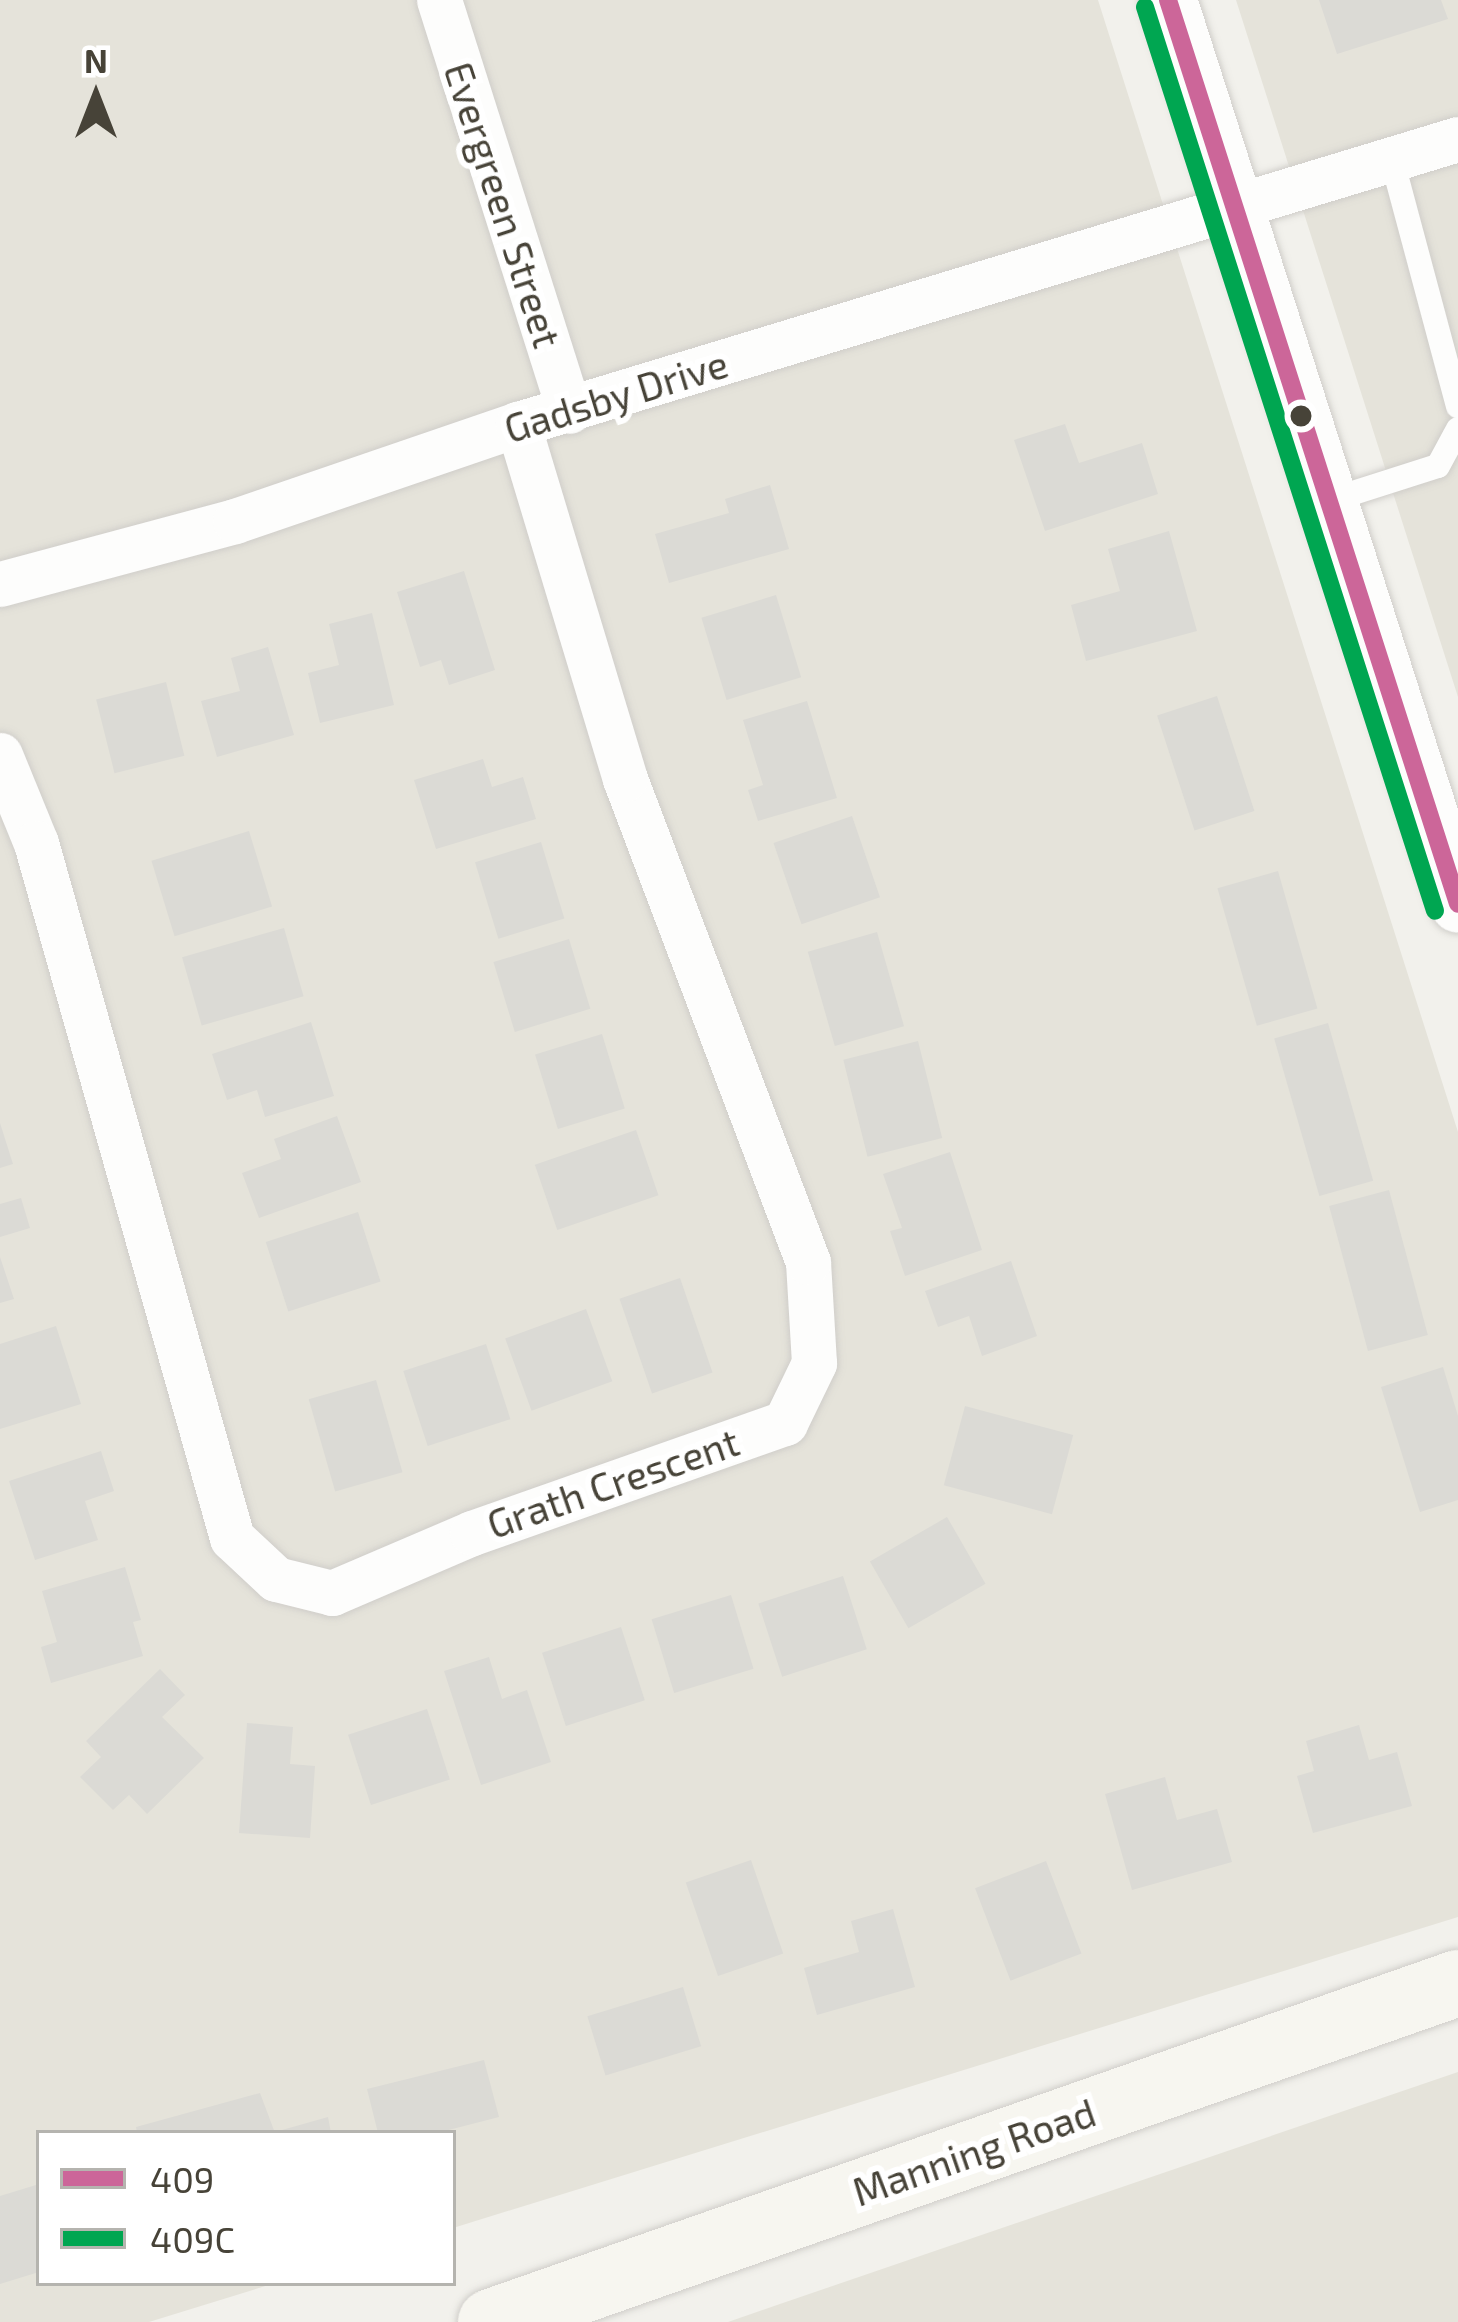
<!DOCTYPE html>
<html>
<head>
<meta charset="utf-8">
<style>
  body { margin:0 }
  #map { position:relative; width:1458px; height:2322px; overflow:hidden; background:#f2f1ec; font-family:"Exo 2",sans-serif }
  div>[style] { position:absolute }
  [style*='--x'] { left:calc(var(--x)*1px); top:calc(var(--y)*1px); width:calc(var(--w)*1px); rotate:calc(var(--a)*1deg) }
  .residential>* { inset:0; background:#e5e3da }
  .building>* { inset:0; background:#dbdad5; transform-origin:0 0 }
  .roads { filter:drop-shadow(0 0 3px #d0ceca) drop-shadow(0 0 3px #d0ceca) }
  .service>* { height:24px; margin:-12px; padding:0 12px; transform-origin:12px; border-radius:12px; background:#fdfdfc }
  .minor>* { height:45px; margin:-22.5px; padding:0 22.5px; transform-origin:22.5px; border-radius:22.5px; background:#fdfdfc }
  .tertiary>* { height:57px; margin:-28.5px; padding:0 28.5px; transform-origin:28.5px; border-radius:28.5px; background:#fdfdfc }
  .secondary>* { height:66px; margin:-33px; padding:0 33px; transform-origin:33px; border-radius:33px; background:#f7f6f0 }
  .bus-1>* { height:18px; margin:-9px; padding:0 9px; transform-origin:9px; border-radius:9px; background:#c69 }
  .bus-2>* { height:18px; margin:-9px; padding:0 9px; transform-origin:9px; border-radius:9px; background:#00a651 }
  .dots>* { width:33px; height:33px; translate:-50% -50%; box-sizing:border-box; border:6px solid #fff; border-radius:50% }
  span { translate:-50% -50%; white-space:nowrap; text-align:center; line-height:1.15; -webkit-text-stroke:12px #fff; paint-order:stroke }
  .street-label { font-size:39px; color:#474338 }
  .legend { position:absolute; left:36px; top:2130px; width:420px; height:156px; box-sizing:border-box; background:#fff; border:3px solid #b5b4af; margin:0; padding:15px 21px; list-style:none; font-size:36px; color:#474338 }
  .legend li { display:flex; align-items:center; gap:24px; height:60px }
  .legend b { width:60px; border:3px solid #b5b4af }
  .north { position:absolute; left:36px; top:36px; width:120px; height:120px; -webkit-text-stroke:9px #fff; paint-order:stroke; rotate:0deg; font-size:33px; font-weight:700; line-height:48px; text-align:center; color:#474338 }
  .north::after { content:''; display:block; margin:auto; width:42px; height:54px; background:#474338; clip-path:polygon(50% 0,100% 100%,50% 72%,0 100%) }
</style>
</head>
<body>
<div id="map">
  <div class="residential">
    <div style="clip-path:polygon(0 0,1098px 0,1458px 1132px,1458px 1917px,453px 2228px,453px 2133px,39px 2133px,39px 2283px,275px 2283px,149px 2322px,0 2322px)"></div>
    <div style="clip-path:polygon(1236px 0,1458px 0,1458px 698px,1458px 697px)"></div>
    <div style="clip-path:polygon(1458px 2072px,1458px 2322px,728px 2322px,777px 2305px)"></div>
  </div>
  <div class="building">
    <div style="clip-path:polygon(1319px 0,1441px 0,1448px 19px,1337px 54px)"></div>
    <div style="clip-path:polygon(1065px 424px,1079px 463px,1142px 443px,1158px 494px,1045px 531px,1014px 440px)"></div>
    <div style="clip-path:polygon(770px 485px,789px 549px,669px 583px,655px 534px,729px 513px,725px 499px)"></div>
    <div style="clip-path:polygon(1169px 531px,1197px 631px,1086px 661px,1071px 605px,1120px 591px,1108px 549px)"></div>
    <div style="clip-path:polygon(464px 571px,495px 670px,449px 685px,441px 660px,420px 667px,397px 592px)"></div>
    <div style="left:776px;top:595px;width:86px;height:78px;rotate:73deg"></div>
    <div style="clip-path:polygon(372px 613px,394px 705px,320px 723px,308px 673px,339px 665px,329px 624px)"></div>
    <div style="clip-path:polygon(268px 647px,294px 735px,217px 757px,201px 701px,240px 691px,231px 658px)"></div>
    <div style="left:166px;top:682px;width:76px;height:72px;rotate:76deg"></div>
    <div style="left:1217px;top:696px;width:121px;height:63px;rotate:72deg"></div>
    <div style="clip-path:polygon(807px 701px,837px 798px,758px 821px,748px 790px,763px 785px,743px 720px)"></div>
    <div style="clip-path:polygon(483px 759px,492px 787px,523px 777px,536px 819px,436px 849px,414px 780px)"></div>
    <div style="left:852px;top:816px;width:86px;height:83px;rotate:71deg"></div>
    <div style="left:249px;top:831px;width:79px;height:102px;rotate:73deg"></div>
    <div style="left:541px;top:842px;width:80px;height:69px;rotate:73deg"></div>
    <div style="left:1278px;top:871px;width:143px;height:63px;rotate:74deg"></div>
    <div style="left:284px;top:928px;width:71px;height:106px;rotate:74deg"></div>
    <div style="left:877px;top:932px;width:98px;height:72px;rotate:74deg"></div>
    <div style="left:569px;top:939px;width:73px;height:79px;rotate:73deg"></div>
    <div style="clip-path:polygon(311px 1022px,334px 1096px,265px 1117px,257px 1090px,227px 1100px,212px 1054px)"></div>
    <div style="left:1328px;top:1023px;width:164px;height:56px;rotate:74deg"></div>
    <div style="left:602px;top:1034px;width:78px;height:70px;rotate:73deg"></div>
    <div style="left:918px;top:1041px;width:100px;height:77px;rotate:76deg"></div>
    <div style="clip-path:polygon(337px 1116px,361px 1182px,259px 1218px,242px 1173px,281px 1159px,274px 1139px)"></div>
    <div style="clip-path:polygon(0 1123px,13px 1164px,0 1168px)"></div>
    <div style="left:636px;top:1130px;width:69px;height:107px;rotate:71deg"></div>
    <div style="clip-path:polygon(950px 1152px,982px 1250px,905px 1276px,890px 1231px,902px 1228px,883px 1174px)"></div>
    <div style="left:1389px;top:1190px;width:150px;height:62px;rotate:75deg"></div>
    <div style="clip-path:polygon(21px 1198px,30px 1228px,0 1237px,0 1204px)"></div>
    <div style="left:358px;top:1212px;width:73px;height:97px;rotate:72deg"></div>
    <div style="clip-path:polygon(0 1257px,14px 1299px,0 1303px)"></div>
    <div style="clip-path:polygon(1011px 1261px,1037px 1336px,982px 1356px,969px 1316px,938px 1327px,925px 1291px)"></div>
    <div style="left:680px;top:1278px;width:100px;height:64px;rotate:71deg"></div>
    <div style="left:586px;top:1309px;width:77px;height:86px;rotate:70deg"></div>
    <div style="clip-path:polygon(56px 1326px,81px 1404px,0 1429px,0 1344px)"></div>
    <div style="left:486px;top:1344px;width:79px;height:87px;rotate:72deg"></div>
    <div style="clip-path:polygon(1443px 1367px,1458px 1416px,1458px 1500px,1420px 1512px,1381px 1387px)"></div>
    <div style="left:376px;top:1380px;width:96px;height:70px;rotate:74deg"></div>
    <div style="left:965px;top:1406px;width:112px;height:82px;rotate:15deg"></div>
    <div style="clip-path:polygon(101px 1451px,114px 1491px,85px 1501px,98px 1540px,35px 1560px,9px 1481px)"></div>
    <div style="left:947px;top:1517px;width:77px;height:89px;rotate:60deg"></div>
    <div style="clip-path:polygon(125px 1567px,141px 1620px,133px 1622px,143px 1656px,51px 1683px,41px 1647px,57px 1642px,42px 1591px)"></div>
    <div style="left:843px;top:1576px;width:77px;height:89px;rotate:72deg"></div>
    <div style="left:731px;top:1595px;width:77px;height:83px;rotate:73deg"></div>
    <div style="left:621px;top:1627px;width:77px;height:83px;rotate:72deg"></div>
    <div style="clip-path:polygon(489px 1657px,502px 1699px,527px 1690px,551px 1762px,481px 1785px,444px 1671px)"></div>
    <div style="clip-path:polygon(160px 1669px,185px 1695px,162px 1717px,204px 1758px,147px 1814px,129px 1795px,113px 1810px,80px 1777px,101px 1757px,86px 1741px)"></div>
    <div style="left:427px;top:1709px;width:74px;height:83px;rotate:72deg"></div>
    <div style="clip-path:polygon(247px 1723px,293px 1727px,290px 1764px,315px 1766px,310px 1838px,239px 1833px)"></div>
    <div style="clip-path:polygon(1359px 1725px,1369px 1760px,1397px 1752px,1412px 1806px,1313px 1833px,1297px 1776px,1314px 1771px,1306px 1741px)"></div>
    <div style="clip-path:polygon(1165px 1777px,1177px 1820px,1217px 1809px,1232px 1862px,1132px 1890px,1105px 1794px)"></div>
    <div style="left:751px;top:1860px;width:99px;height:69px;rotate:71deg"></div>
    <div style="left:1046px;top:1861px;width:99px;height:76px;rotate:69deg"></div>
    <div style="clip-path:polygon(893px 1909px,915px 1987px,817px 2015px,804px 1968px,859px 1952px,851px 1921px)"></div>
    <div style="left:683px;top:1987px;width:62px;height:100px;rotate:73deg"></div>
    <div style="clip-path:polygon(484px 2060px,499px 2117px,437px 2133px,378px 2133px,367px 2089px)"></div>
    <div style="clip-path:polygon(260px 2093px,275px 2133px,137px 2133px,136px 2127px)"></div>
    <div style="clip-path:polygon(328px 2117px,331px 2133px,275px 2133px,275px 2132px)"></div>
    <div style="clip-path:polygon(36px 2185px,39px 2272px,0 2284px,0 2196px)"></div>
  </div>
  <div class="roads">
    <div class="service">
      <div style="--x:1392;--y:160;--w:255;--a:75"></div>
      <div style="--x:1328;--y:501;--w:115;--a:-17.7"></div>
      <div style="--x:1438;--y:466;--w:42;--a:-61.6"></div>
    </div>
    <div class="minor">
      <div style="--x:439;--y:0;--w:431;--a:72.4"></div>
      <div style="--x:0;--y:584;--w:243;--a:-15"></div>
      <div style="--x:235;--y:521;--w:299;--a:-18.9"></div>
      <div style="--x:518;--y:424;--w:982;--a:-16.87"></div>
      <div style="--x:0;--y:755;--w:95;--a:67.8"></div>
      <div style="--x:36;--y:843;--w:722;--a:74.25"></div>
      <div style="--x:232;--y:1538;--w:60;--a:43"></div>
      <div style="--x:276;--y:1579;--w:58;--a:14"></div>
      <div style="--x:332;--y:1593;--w:152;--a:-23.2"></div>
      <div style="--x:472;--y:1533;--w:332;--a:-19.4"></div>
      <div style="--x:785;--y:1423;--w:67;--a:-64.2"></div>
      <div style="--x:814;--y:1363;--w:101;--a:-93.4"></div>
      <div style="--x:808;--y:1262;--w:517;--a:-110.75"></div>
      <div style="--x:625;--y:779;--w:371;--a:-106.8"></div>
    </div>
    <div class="tertiary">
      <div style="--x:1168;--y:0;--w:949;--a:72.21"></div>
    </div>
    <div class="secondary">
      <div style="--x:491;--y:2322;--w:1025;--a:-19.32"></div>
    </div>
  </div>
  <div class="bus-1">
    <div style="--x:1168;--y:0;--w:949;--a:72.21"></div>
  </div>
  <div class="bus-2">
    <div style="--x:1145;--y:7;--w:949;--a:72.21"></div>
  </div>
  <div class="dots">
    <div style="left:1301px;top:416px;background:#474338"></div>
  </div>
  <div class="street-label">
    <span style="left:503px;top:205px;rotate:72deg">Evergreen Street</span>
    <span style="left:616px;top:396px;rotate:-17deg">Gadsby Drive</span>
    <span style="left:613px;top:1483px;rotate:-19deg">Grath Crescent</span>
    <span style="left:974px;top:2152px;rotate:-19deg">Manning Road</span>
  </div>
  <ul class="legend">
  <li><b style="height:15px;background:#c69"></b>409</li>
  <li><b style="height:15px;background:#00a651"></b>409C</li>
  </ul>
  <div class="north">N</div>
</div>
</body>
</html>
